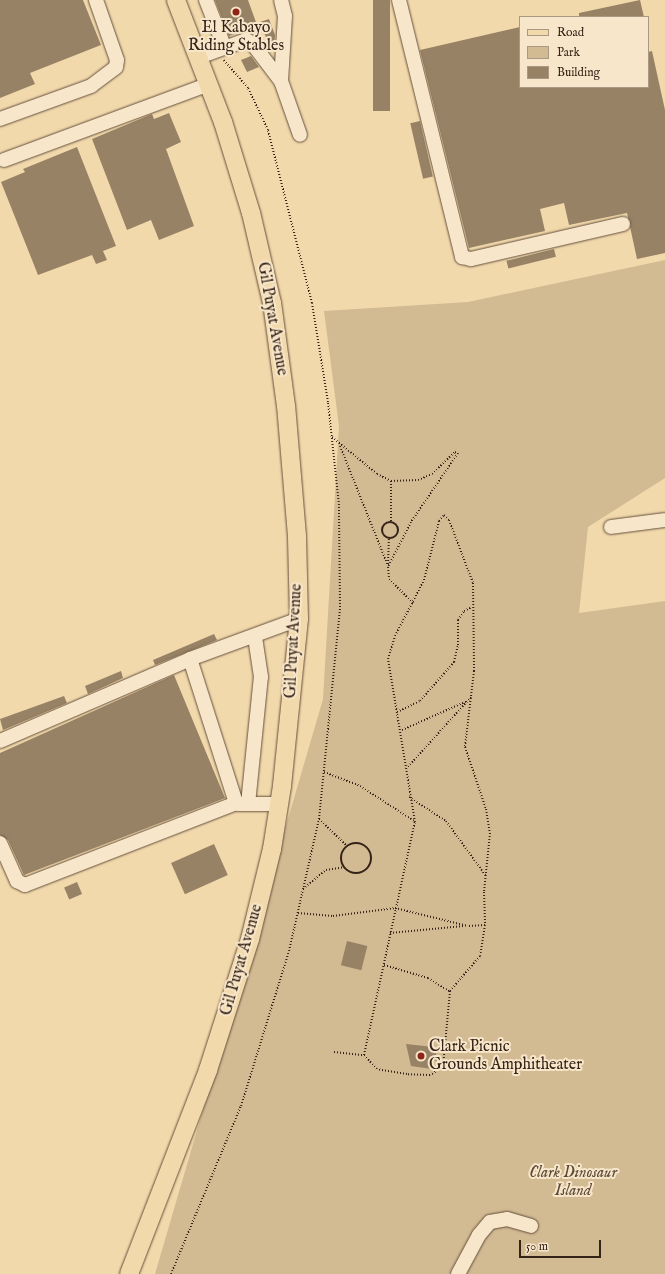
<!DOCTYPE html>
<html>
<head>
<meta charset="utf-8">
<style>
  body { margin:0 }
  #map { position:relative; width:665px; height:1274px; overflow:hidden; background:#f2d9ac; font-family:"IM FELL English",serif }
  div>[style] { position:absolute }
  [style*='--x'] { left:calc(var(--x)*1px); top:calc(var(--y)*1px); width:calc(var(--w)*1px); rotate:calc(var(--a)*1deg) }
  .green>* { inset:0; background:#d2ba93 }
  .building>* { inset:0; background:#988265; transform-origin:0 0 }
  .path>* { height:2px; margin-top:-1px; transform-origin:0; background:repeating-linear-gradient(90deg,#362318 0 1px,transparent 0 3px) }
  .path>.ring { margin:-1px; padding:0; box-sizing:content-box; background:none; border:2px solid #362318; border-radius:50% }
  .roads { filter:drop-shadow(0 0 1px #65503d) drop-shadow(0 0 1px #65503d) }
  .minor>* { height:14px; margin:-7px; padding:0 7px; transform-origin:7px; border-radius:7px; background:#f7e6c9 }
  .major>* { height:18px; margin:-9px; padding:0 9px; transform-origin:9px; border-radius:9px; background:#f2d9ac }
  .dots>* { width:11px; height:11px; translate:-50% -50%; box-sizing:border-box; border:2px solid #f7e6c9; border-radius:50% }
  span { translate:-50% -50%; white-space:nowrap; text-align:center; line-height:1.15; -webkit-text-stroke:4px #f7e6c9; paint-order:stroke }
  .poi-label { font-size:16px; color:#362318 }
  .left { translate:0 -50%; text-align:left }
  .street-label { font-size:16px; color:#362318 }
  .park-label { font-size:16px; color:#5d4937; font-style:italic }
  .legend { position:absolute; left:519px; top:16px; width:130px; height:72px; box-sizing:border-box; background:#f7e6c9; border:1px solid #aa9882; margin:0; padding:5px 7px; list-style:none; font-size:12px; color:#362318 }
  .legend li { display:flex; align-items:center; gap:8px; height:20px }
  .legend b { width:20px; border:1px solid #aa9882 }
  .scale { position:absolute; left:519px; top:1240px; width:82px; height:18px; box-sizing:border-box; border:2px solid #362318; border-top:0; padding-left:5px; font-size:12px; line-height:14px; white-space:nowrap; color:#362318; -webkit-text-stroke:3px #f7e6c9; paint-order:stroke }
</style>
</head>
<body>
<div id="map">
  <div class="green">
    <div style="clip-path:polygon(665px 260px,665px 478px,588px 527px,579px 613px,665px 601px,665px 1274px,155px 1274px,323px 699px,339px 426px,324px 311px,468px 302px)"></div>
  </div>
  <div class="building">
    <div style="clip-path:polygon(0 0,83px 0,101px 45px,30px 73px,35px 84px,0 98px)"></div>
    <div style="clip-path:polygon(215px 0,248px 0,257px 25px,229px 36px)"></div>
    <div style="left:373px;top:0;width:17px;height:111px"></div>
    <div style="clip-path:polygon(640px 0,644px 17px,579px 17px,579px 13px)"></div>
    <div style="clip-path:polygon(269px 19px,275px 35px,274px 48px,271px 50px,260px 22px)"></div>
    <div style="clip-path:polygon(520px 27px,520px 87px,648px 87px,648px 52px,652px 51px,665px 110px,665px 253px,637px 259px,627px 213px,569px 225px,564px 203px,540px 209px,545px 231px,469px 248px,420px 50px)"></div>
    <div style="clip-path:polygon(251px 56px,259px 67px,247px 72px,241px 60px)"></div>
    <div style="clip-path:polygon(169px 113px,181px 142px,166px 149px,194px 226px,159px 240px,151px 220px,127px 230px,92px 139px,152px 114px,154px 119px)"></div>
    <div style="left:420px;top:121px;width:57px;height:10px;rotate:77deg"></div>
    <div style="clip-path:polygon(77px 147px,116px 246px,103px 251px,107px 260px,96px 264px,92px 255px,38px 275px,1px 182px,25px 172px,23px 169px)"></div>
    <div style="left:554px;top:249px;width:8px;height:49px;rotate:76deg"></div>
    <div style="clip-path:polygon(214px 634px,217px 640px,155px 665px,153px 660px)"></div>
    <div style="clip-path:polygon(121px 671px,123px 678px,88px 694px,85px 686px)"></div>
    <div style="clip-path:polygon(174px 675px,225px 798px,24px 875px,8px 840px,0 835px,0 753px)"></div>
    <div style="clip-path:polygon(64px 696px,67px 703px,3px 730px,0 719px)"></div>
    <div style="left:214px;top:844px;width:34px;height:47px;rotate:66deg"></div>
    <div style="left:77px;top:882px;width:13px;height:14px;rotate:67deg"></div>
    <div style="left:347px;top:941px;width:21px;height:25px;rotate:14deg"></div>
    <div style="clip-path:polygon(406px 1044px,434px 1047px,438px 1061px,428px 1059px,432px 1069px,411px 1066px)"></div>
  </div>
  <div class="path">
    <div style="--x:332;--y:437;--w:58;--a:39.4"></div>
    <div style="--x:377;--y:474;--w:16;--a:27"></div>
    <div style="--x:391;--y:481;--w:27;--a:-2"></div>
    <div style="--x:418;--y:480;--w:15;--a:-23"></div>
    <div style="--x:432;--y:474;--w:32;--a:-44"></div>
    <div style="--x:455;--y:452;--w:3;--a:18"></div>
    <div style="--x:458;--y:453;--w:83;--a:124.3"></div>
    <div style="--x:411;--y:522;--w:51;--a:117.1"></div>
    <div style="--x:388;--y:567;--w:12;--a:85"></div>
    <div style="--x:389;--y:579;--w:34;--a:45"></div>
    <div style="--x:340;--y:446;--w:129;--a:68.2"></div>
    <div style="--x:391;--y:481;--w:40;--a:90"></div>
    <div style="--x:444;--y:515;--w:7;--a:45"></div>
    <div style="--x:449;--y:520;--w:67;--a:69.1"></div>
    <div style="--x:473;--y:583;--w:88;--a:89.3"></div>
    <div style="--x:474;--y:671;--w:77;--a:96.8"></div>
    <div style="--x:465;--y:747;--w:65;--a:71.3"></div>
    <div style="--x:486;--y:809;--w:24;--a:81"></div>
    <div style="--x:490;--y:833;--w:59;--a:95.8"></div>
    <div style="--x:484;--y:892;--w:33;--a:88"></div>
    <div style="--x:485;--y:925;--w:31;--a:99"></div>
    <div style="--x:480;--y:956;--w:46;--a:130.6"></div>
    <div style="--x:450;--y:991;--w:76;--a:95.3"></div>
    <div style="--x:443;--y:1067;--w:15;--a:148"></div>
    <div style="--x:430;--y:1075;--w:23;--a:-178"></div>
    <div style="--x:407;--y:1074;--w:30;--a:-171"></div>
    <div style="--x:377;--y:1069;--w:19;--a:-133"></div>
    <div style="--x:364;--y:1055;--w:239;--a:-77.7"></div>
    <div style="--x:415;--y:822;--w:165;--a:-99.4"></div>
    <div style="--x:388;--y:659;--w:24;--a:-73"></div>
    <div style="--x:395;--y:636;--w:63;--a:-62.6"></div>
    <div style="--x:424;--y:580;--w:61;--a:-75.7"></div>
    <div style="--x:439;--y:521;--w:8;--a:-50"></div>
    <div class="ring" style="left:382px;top:522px;width:14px;height:14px"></div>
    <div style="--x:388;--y:564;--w:27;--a:-88"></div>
    <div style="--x:397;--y:712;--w:25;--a:-26"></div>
    <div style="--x:420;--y:701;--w:52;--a:-48.9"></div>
    <div style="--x:454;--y:662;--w:17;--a:-77"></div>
    <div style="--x:458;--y:645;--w:25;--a:-90"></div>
    <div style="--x:458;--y:620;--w:11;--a:-56"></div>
    <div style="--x:464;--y:611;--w:9;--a:-27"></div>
    <div style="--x:402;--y:730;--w:71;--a:-24"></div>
    <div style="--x:406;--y:769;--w:97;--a:-47.9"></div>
    <div style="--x:324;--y:772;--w:39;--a:21"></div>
    <div style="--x:360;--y:786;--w:64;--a:32.9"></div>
    <div style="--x:409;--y:797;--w:44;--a:33"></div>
    <div style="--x:446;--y:821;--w:68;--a:54"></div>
    <div style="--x:319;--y:819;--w:39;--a:44"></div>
    <div class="ring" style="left:341px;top:843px;width:28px;height:28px"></div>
    <div style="--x:303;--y:889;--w:30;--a:-40"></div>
    <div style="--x:326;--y:870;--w:18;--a:-9"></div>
    <div style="--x:298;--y:913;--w:35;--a:5"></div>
    <div style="--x:333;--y:916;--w:63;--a:-7.4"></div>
    <div style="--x:395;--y:908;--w:75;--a:13.9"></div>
    <div style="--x:469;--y:926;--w:16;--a:-4"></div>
    <div style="--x:390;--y:933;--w:74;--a:-5.4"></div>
    <div style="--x:384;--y:965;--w:46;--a:16.5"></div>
    <div style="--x:428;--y:978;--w:25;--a:32"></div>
    <div style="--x:334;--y:1052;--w:30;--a:6"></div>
    <div style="--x:171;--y:1274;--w:182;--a:-67.4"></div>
    <div style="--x:241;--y:1106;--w:162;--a:-72.8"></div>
    <div style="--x:289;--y:951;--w:135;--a:-77.2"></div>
    <div style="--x:319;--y:819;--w:213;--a:-84.3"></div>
    <div style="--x:340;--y:607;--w:102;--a:-90.6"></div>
    <div style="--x:339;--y:505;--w:104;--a:-96.1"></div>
    <div style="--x:328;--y:402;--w:100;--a:-99.2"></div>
    <div style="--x:312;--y:303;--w:179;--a:-104.3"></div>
    <div style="--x:268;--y:130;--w:47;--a:-115.5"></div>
    <div style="--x:248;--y:88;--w:37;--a:-131"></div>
  </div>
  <div class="roads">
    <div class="minor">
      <div style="--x:206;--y:0;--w:49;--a:68.6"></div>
      <div style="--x:399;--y:0;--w:265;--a:76.2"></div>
      <div style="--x:462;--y:257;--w:9;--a:13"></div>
      <div style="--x:471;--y:259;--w:156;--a:-13"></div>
      <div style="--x:199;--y:57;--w:50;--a:-19.9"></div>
      <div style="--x:246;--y:40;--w:7;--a:27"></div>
      <div style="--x:252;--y:43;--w:48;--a:52.7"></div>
      <div style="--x:281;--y:81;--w:57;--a:70.6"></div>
      <div style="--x:281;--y:81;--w:65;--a:-86.5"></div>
      <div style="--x:285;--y:16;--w:16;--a:-104"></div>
      <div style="--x:0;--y:119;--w:97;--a:-19.9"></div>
      <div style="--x:91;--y:86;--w:31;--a:-37"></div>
      <div style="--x:116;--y:67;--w:7;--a:-82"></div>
      <div style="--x:117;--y:60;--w:64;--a:-109.3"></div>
      <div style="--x:4;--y:160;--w:219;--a:-20.3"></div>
      <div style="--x:611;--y:527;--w:54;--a:-7.4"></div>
      <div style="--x:0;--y:741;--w:207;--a:-23.3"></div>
      <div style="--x:238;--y:804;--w:41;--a:0"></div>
      <div style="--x:248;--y:804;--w:128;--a:-84.2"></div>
      <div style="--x:261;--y:677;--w:40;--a:-98.5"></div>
      <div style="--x:0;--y:843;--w:42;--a:65.9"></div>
      <div style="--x:17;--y:881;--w:9;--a:27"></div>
      <div style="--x:25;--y:885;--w:226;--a:-21.2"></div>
      <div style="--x:236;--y:803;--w:151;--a:-107.7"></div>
      <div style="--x:190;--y:659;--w:116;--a:-20.2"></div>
      <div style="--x:458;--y:1274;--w:44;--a:-61.7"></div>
      <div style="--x:479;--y:1235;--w:17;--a:-50"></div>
      <div style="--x:490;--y:1222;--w:17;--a:-10"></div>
      <div style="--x:507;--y:1219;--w:25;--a:16"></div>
    </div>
    <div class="major">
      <div style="--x:129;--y:1274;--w:219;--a:-68.8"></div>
      <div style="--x:208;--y:1070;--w:138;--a:-72.2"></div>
      <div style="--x:250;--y:939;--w:93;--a:-76.3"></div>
      <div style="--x:272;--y:849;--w:64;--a:-81"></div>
      <div style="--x:282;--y:786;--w:168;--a:-84.2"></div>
      <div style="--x:299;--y:619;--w:83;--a:-91.4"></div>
      <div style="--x:297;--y:536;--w:130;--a:-94.8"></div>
      <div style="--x:286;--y:406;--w:104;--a:-97.7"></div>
      <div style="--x:272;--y:303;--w:92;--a:-103.1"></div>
      <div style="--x:251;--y:213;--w:95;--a:-107.1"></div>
      <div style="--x:223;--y:122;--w:131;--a:-111.1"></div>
    </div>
  </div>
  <div class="dots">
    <div style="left:236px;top:12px;background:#8f2418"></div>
    <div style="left:421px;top:1056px;background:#8f2418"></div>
  </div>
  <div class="poi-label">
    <span style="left:236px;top:37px">El Kabayo<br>Riding Stables</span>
    <span class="left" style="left:429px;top:1056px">Clark Picnic<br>Grounds Amphitheater</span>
  </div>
  <div class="street-label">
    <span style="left:272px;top:319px;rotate:80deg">Gil Puyat Avenue</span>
    <span style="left:294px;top:641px;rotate:-87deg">Gil Puyat Avenue</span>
    <span style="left:242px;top:960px;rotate:-74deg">Gil Puyat Avenue</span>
  </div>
  <div class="park-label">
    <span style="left:573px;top:1182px">Clark Dinosaur<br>Island</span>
  </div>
  <ul class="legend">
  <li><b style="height:5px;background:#f2d9ac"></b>Road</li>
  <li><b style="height:11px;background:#d2ba93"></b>Park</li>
  <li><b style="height:11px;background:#988265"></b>Building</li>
  </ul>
  <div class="scale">50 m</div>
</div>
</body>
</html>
